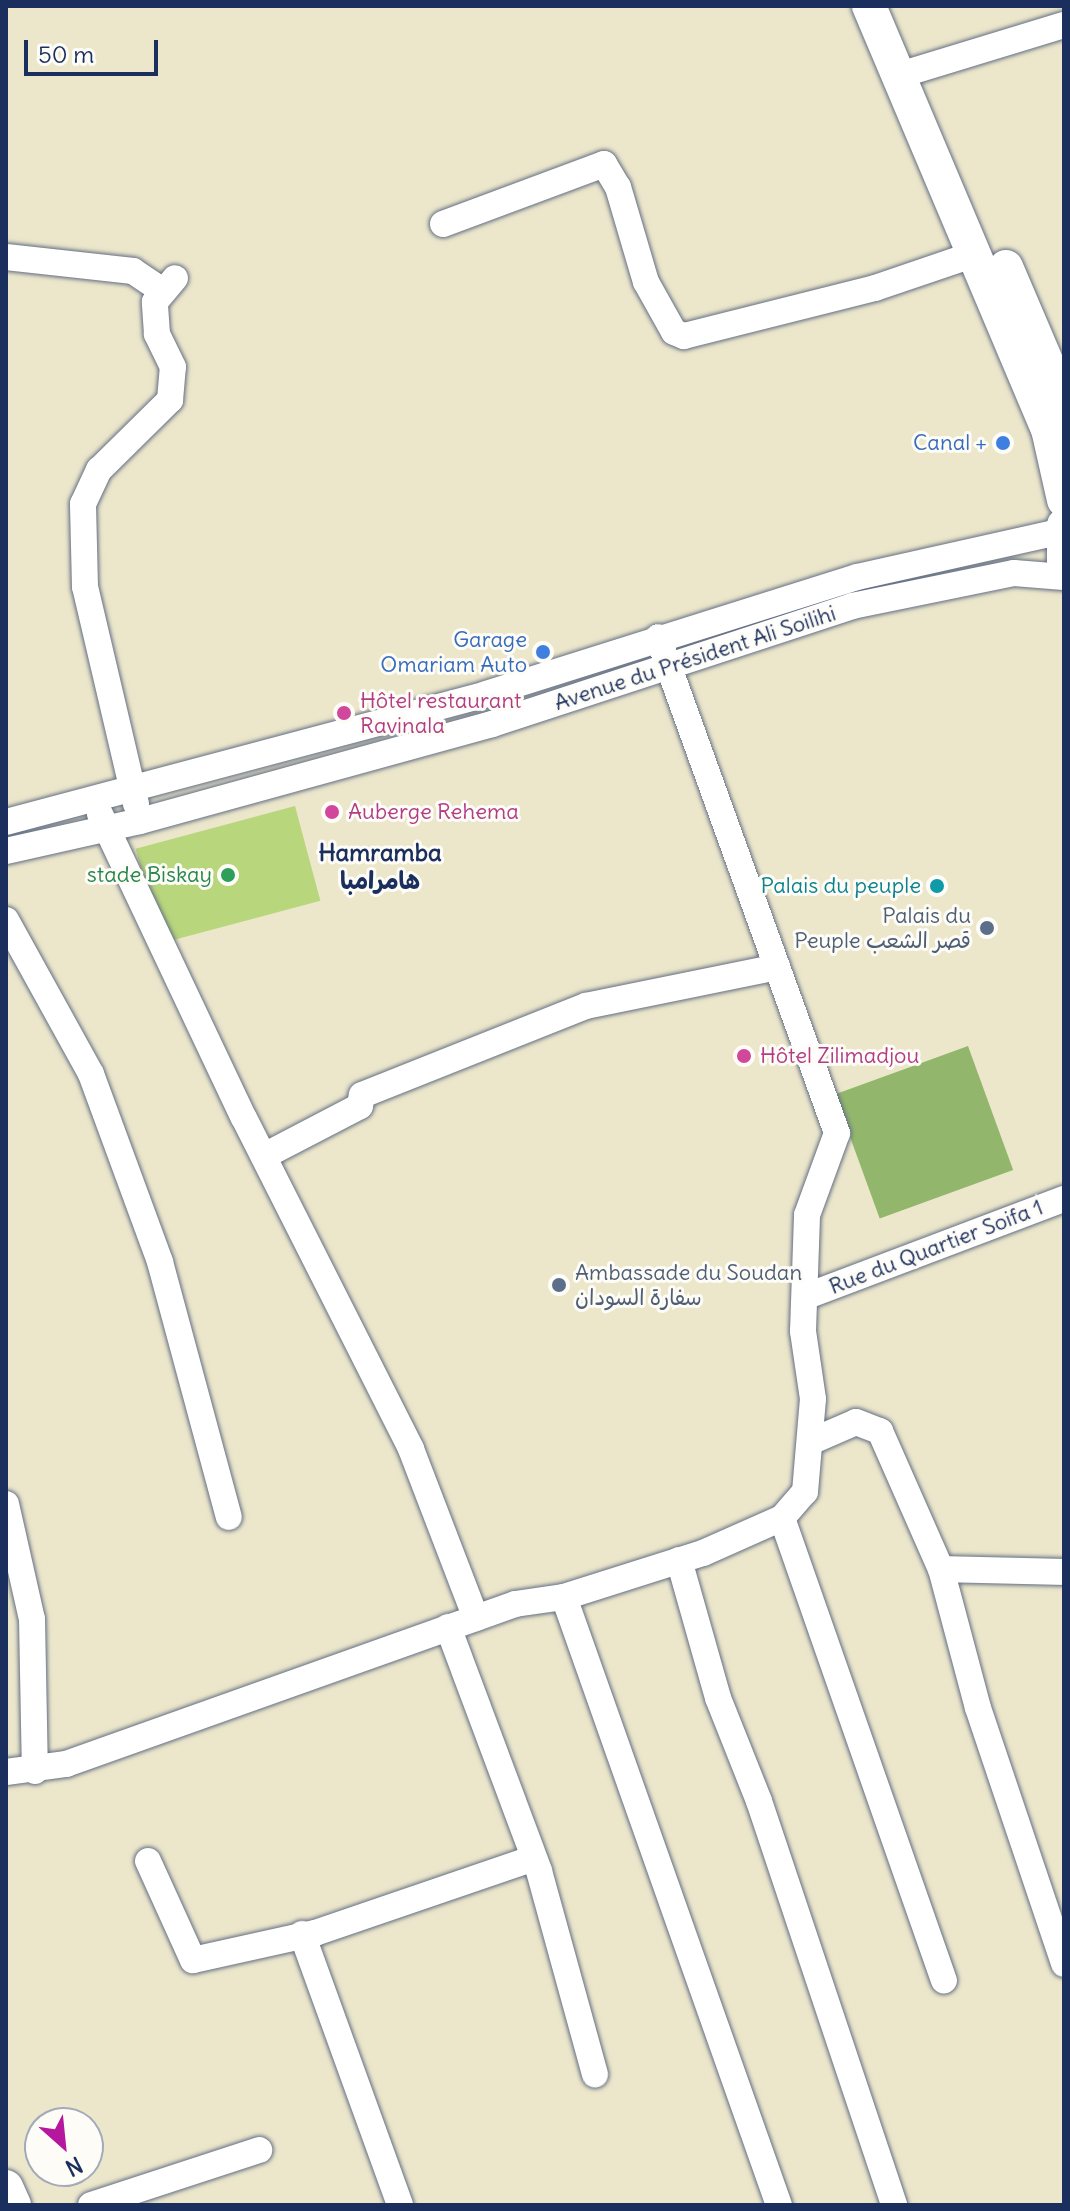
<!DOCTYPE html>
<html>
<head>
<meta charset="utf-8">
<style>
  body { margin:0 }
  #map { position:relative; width:1070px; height:2211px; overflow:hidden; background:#ece7cb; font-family:Delius,"Playpen Sans Arabic",sans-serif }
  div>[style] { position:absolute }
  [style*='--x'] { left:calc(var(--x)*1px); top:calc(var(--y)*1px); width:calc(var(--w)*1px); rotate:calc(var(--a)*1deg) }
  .green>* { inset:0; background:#b8d67c; transform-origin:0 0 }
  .forest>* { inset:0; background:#92b76c; transform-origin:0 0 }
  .roads { filter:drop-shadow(0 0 2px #646f84) drop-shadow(0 0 2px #646f84) }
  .minor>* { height:26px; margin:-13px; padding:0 13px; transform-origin:13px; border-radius:13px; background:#fff }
  .major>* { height:34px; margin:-17px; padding:0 17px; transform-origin:17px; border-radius:17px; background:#fff }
  .dots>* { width:22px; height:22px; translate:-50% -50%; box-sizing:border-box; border:4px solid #fdfcf7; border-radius:50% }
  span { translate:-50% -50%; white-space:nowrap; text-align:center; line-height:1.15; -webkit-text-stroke:6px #fdfcf7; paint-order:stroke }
  .shop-label { font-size:22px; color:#366cbe }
  .right { translate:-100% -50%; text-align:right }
  .street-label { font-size:22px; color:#1b2f5e }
  .hotel-label { font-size:22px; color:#b23c85 }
  .left { translate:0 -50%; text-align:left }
  .leisure-label { font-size:22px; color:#27864d }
  .culture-label { font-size:22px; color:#0d838f }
  .service-label { font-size:22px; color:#4e5e75 }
  .neighbourhood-label { font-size:24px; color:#1b2f5e; font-weight:700 }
  .frame { position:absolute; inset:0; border:8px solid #1b2f5e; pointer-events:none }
  .north { position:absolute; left:24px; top:2107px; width:80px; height:80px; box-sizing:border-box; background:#fdfcf7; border:2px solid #a3aaba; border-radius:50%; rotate:153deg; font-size:22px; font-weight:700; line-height:32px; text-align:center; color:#1b2f5e }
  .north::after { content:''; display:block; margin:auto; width:28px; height:36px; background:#b5179e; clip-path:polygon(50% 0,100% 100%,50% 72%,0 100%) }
  .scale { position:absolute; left:24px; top:40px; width:134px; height:36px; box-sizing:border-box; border:4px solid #1b2f5e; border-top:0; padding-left:10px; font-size:24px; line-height:28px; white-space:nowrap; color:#1b2f5e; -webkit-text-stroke:6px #fdfcf7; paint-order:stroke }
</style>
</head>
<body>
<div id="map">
  <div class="green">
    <div style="left:295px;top:806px;width:98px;height:165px;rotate:75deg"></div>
  </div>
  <div class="forest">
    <div style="left:968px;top:1046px;width:132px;height:142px;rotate:70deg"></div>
  </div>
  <div class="roads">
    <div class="minor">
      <div style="--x:900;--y:75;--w:171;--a:-17"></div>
      <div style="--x:443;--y:224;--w:172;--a:-20.4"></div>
      <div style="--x:604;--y:164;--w:27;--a:59"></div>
      <div style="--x:618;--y:187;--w:99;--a:73.6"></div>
      <div style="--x:646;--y:282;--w:57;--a:60.8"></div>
      <div style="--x:674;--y:332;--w:11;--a:22"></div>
      <div style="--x:684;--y:336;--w:197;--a:-14.1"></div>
      <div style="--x:875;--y:288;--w:106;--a:-18.8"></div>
      <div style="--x:6;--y:257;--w:128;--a:6.3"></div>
      <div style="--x:133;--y:271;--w:36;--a:34"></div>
      <div style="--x:136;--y:804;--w:223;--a:-103.2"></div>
      <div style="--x:85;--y:587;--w:83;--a:-91.4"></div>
      <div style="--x:83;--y:504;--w:38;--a:-65"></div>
      <div style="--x:99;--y:470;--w:100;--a:-44.6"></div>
      <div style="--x:170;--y:400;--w:33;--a:-85"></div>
      <div style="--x:173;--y:367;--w:37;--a:-116"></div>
      <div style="--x:157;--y:334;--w:32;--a:-94"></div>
      <div style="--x:155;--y:302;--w:31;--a:-50"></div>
      <div style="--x:100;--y:814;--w:336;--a:64.7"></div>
      <div style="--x:244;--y:1118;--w:371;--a:63.2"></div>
      <div style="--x:411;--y:1449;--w:181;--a:69"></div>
      <div style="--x:6;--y:822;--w:497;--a:-14.9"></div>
      <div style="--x:486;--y:694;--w:389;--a:-17.5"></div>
      <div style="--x:857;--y:577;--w:210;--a:-12.6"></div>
      <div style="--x:6;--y:851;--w:137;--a:-12.6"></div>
      <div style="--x:140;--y:821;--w:365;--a:-15.4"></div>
      <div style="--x:492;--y:724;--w:379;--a:-18.1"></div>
      <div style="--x:852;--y:606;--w:165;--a:-11.5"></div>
      <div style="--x:1014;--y:573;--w:50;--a:4.6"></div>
      <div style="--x:6;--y:920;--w:176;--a:61.1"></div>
      <div style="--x:91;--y:1074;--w:200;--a:69.8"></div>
      <div style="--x:160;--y:1262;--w:264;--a:74.9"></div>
      <div style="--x:264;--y:1156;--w:108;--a:-27.5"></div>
      <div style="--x:360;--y:1106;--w:11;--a:-80"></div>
      <div style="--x:362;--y:1095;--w:241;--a:-21.7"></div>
      <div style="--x:586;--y:1006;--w:195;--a:-11.5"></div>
      <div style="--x:807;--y:1296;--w:275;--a:-20.7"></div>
      <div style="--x:810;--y:1442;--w:50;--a:-23.5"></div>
      <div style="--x:856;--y:1422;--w:26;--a:21"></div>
      <div style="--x:880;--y:1431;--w:151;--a:66.2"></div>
      <div style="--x:941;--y:1569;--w:144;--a:75.1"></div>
      <div style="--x:978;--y:1708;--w:270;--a:71.4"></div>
      <div style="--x:6;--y:1504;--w:118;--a:77.3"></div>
      <div style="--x:32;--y:1619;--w:152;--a:88.9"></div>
      <div style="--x:782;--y:1518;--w:490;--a:70.7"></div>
      <div style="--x:679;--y:1560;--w:143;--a:74.2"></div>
      <div style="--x:718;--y:1698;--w:111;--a:68.3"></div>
      <div style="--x:759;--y:1801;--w:426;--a:71.5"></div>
      <div style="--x:941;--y:1569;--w:123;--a:1.4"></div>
      <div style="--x:564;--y:1597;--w:645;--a:70.53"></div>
      <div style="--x:448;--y:1627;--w:260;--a:69.5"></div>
      <div style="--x:539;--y:1871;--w:211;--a:74.6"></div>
      <div style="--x:6;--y:1772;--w:61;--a:-7.6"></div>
      <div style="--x:66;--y:1764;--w:477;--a:-19.6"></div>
      <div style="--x:515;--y:1604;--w:49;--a:-8.1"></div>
      <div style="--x:564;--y:1597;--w:146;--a:-17.6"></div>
      <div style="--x:703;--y:1553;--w:86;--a:-23.9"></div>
      <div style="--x:782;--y:1518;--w:35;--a:-49"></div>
      <div style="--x:805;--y:1492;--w:93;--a:-85.1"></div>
      <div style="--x:813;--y:1399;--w:69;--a:-98.4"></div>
      <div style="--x:803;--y:1331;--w:116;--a:-88"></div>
      <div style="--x:807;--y:1215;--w:87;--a:-69.9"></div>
      <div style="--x:837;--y:1133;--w:527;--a:-109.84"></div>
      <div style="--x:148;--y:1861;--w:109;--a:65.6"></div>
      <div style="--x:193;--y:1960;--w:125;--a:-12.5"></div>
      <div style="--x:315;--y:1933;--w:231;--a:-18.9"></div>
      <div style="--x:302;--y:1934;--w:288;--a:70.1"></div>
      <div style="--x:91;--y:2205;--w:177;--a:-18.1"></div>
    </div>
    <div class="major">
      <div style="--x:869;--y:6;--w:459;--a:67.1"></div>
      <div style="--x:1048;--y:429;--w:73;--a:77.3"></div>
      <div style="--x:1006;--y:267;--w:148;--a:66.9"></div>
      <div style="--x:1064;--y:525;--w:37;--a:90"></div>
      <div style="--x:6;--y:2187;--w:20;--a:66"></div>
    </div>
  </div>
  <div class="dots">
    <div style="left:1003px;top:443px;background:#3f7fe0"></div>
    <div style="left:543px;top:652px;background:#3f7fe0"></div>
    <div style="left:344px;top:713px;background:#d1479c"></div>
    <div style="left:332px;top:812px;background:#d1479c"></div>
    <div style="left:228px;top:875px;background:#2e9e5b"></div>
    <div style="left:937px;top:886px;background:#0f9aa8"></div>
    <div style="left:987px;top:928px;background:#5c6f8a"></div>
    <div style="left:744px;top:1056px;background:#d1479c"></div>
    <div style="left:559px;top:1285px;background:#5c6f8a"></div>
  </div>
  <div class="shop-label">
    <span class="right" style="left:987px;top:443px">Canal +</span>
    <span class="right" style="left:527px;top:652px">Garage<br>Omariam Auto</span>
  </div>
  <div class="street-label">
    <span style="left:695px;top:658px;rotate:-18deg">Avenue du Président Ali Soilihi</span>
    <span style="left:936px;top:1247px;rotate:-21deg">Rue du Quartier Soifa 1</span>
  </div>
  <div class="hotel-label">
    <span class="left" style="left:360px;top:713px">Hôtel restaurant<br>Ravinala</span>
    <span class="left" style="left:348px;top:812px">Auberge Rehema</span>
    <span class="left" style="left:760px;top:1056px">Hôtel Zilimadjou</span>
  </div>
  <div class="leisure-label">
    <span class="right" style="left:212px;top:875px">stade Biskay</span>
  </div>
  <div class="culture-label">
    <span class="right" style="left:921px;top:886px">Palais du peuple</span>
  </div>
  <div class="service-label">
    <span class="right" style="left:971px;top:928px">Palais du<br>Peuple قصر الشعب</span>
    <span class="left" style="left:575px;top:1285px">Ambassade du Soudan<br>سفارة السودان</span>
  </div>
  <div class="neighbourhood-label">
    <span style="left:380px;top:867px">Hamramba<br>هامرامبا</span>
  </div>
  <div class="frame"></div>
  <div class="north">N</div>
  <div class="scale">50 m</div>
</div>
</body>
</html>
